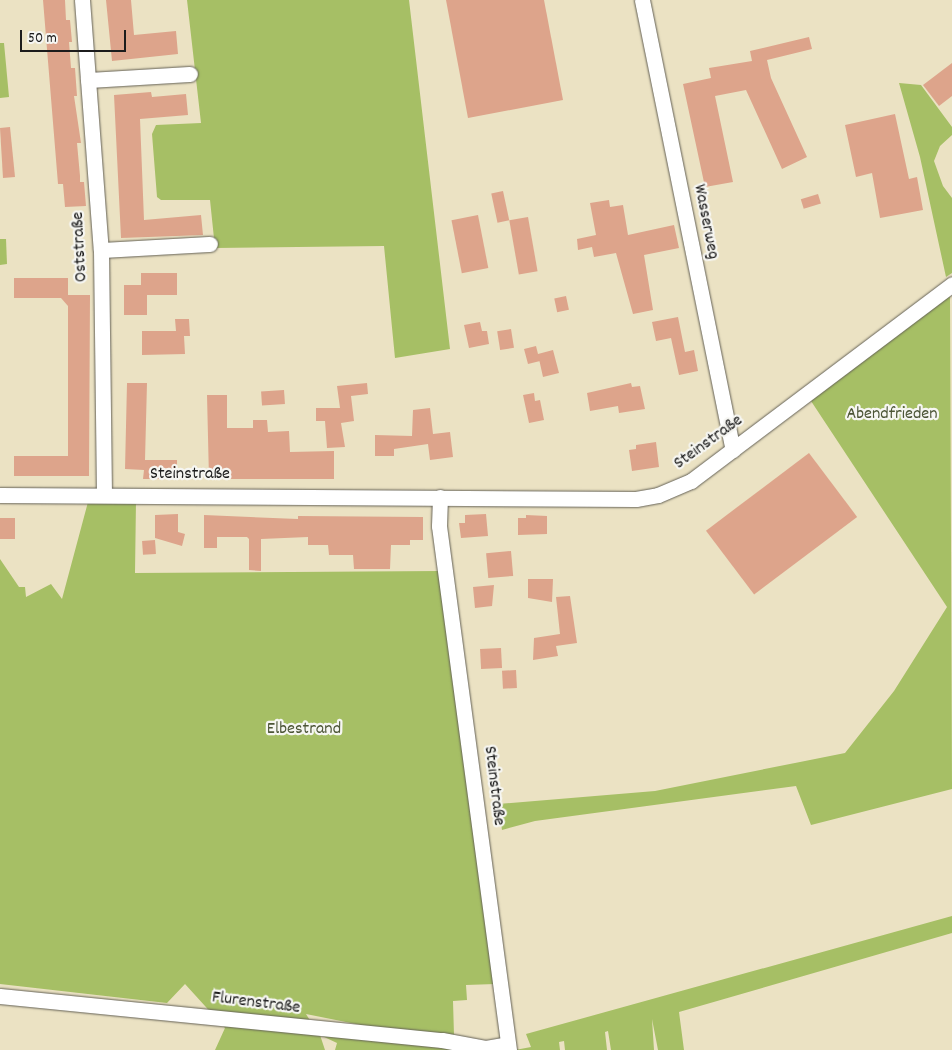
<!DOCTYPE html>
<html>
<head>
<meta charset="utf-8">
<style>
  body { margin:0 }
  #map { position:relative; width:952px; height:1050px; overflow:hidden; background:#ebe2c3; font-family:Dekko,sans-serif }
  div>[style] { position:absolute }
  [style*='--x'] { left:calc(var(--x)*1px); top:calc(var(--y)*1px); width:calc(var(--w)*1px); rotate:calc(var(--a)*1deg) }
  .green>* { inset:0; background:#a6bf65 }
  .building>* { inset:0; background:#dda48b; transform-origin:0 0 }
  .roads { filter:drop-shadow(0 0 1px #646156) drop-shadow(0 0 1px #646156) }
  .minor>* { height:15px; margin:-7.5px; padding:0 7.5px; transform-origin:7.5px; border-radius:7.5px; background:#fff }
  span { translate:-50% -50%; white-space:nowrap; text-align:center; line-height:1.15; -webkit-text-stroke:4.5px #f6f6f2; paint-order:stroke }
  .street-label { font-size:18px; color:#1c1c1c }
  .park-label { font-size:18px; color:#4c5536 }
  .scale { position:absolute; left:20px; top:30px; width:106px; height:22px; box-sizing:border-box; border:2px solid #1c1c1c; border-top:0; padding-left:6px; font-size:15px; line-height:18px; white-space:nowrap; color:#1c1c1c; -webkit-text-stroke:4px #f6f6f2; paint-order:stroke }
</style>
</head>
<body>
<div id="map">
  <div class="green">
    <div style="clip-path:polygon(187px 0,409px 0,450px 349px,395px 358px,384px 246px,215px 248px,210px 200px,161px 200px,157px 197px,152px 134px,156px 125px,201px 123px)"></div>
    <div style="clip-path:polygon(0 43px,4px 43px,9px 97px,0 98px)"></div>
    <div style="clip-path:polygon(899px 83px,921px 85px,952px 127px,952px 135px,940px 146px,934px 161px,943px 186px,952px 198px,952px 273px,946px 277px,920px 157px)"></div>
    <div style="clip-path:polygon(0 239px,6px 239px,7px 264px,0 265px)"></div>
    <div style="clip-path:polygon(950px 295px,952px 789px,811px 825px,796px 786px,535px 821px,502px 830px,498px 804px,655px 791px,845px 753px,894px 691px,947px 607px,811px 401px)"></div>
    <div style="clip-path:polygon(136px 501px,135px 573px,440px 571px,495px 984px,466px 985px,467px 1000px,453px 1001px,454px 1035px,381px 1029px,306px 1014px,319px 1035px,470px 1050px,335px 1050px,337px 1043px,320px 1035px,325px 1050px,215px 1050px,225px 1028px,185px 984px,167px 1003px,0 984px,0 559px,19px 587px,25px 587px,26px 597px,51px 584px,62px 599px,88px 502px)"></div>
    <div style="clip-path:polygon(952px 916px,952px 933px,679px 1012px,684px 1050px,658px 1050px,652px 1019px,654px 1050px,611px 1050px,608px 1031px,605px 1032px,607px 1050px,565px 1050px,564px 1041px,559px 1042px,560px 1050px,515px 1050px,531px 1047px,526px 1034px)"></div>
  </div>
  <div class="building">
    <div style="clip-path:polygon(43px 0,65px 0,66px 20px,70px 20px,72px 42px,69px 42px,71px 68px,75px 68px,77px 96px,74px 96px,81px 143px,77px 143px,80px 176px,80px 182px,84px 182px,86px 206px,65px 207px,63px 184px,58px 184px)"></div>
    <div style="clip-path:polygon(106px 0,131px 0,134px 35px,176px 31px,178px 54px,112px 61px)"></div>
    <div style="clip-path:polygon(446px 0,544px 0,563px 100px,468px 118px)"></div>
    <div style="clip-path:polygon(809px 37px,812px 49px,767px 60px,771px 78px,807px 157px,782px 169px,746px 90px,715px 96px,733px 182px,705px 187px,683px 84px,711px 78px,709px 68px,752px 61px,750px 51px)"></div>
    <div style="clip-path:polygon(952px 63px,952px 96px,939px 106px,923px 85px)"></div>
    <div style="clip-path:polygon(151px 92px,152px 97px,186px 94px,188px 115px,140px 119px,144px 220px,201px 215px,203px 235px,121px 238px,114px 95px)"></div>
    <div style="clip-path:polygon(895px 114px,909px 179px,917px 177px,923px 210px,880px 218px,872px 173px,856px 177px,845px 125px)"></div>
    <div style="clip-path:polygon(10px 127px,15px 177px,3px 178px,0 128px)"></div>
    <div style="left:503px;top:191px;width:30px;height:12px;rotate:78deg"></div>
    <div style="left:818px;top:194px;width:10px;height:18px;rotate:73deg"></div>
    <div style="clip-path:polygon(609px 200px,610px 207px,623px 205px,628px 235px,674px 225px,679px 248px,644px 255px,653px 310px,633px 314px,616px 253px,594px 257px,592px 247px,578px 250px,577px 239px,596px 235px,590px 203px)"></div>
    <div style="left:478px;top:215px;width:54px;height:27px;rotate:79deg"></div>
    <div style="left:528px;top:217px;width:55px;height:19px;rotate:80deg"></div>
    <div style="clip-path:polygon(141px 273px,177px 273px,177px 295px,147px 295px,147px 315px,124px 315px,124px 285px,141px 285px)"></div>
    <div style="clip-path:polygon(14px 278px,68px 278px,68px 295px,90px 295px,89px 476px,14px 476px,14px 456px,68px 456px,68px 306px,61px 298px,14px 298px)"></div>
    <div style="left:566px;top:296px;width:14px;height:12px;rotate:78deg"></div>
    <div style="clip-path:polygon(678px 317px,685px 352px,694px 350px,698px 371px,679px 375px,671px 338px,656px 341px,652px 322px)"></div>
    <div style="clip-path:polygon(175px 319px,189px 319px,190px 336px,184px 336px,185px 354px,142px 355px,142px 331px,176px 331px)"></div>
    <div style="clip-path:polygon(480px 322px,482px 331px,487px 331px,489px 344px,469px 348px,464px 325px)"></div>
    <div style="left:511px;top:329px;width:19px;height:14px;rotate:81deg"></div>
    <div style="clip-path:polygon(536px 346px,538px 354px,553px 350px,559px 373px,543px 377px,539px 359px,540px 361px,528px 364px,524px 349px)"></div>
    <div style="clip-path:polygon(127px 383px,147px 383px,145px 460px,177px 460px,177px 479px,143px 479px,144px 470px,125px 469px)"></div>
    <div style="clip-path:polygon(367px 383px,368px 394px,351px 396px,354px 421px,341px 423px,345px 447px,327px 448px,325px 421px,316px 421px,316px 408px,340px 408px,337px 386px)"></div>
    <div style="clip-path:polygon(631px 383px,632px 387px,640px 386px,645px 409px,619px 413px,618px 406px,590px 411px,587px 393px)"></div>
    <div style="left:284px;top:390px;width:14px;height:23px;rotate:86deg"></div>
    <div style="clip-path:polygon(534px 393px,535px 401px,540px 400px,544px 420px,529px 423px,523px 395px)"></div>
    <div style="clip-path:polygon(207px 395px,227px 395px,227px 428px,253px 428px,253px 420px,267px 420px,268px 432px,289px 431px,290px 452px,334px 451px,334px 479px,209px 479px)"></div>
    <div style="clip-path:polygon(430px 408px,433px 434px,450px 432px,453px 457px,430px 460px,428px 444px,394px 449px,394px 456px,375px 456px,375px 435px,412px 436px,413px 410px)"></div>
    <div style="clip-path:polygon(656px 442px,659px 467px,632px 471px,629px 450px,636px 449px,636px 445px)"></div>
    <div style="left:809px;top:453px;width:80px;height:129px;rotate:53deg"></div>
    <div style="clip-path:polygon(178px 514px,178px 532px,185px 534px,182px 546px,155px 538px,155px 515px)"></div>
    <div style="clip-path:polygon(486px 514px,488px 536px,461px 538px,459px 523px,465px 523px,465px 515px)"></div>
    <div style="clip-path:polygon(204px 515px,298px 519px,298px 516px,423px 517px,423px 540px,410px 540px,410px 545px,391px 545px,390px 569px,354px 569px,353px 555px,329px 555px,328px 545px,308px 545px,308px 537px,261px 539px,261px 571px,249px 570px,249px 539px,247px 537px,217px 537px,217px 548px,204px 548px)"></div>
    <div style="clip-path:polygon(526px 515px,547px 516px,547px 534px,518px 535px,518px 518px,526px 518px)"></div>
    <div style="left:0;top:518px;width:15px;height:21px"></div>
    <div style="left:155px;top:540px;width:14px;height:13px;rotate:86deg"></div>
    <div style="left:511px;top:551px;width:25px;height:25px;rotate:85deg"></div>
    <div style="clip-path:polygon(528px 579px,553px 579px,552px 602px,528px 598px)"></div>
    <div style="clip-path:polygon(494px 585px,492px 606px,475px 608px,473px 587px)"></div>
    <div style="clip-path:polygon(570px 596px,577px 643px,556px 646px,558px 656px,533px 660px,534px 638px,560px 634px,556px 597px)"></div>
    <div style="left:501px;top:648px;width:20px;height:21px;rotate:87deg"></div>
    <div style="left:516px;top:670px;width:18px;height:14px;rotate:87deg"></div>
  </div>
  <div class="roads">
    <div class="minor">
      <div style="--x:82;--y:0;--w:251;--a:85.7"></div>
      <div style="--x:101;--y:250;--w:243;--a:89.3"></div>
      <div style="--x:642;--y:0;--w:459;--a:78.6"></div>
      <div style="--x:88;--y:80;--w:102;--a:-3.4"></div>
      <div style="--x:101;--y:250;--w:109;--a:-3.2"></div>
      <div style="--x:0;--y:495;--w:636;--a:0.36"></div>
      <div style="--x:636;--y:499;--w:22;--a:-10"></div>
      <div style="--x:658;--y:495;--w:36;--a:-23"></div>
      <div style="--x:691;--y:481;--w:327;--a:-37"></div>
      <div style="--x:440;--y:497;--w:29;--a:92"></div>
      <div style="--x:439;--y:526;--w:529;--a:82.39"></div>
      <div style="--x:0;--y:996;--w:444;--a:5.7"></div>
      <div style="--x:442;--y:1040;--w:45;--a:10.3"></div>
      <div style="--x:486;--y:1048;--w:22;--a:-10"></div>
    </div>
  </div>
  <div class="street-label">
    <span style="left:705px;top:222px;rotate:79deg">Wasserweg</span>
    <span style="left:81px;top:247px;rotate:-93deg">Oststraße</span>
    <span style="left:709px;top:443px;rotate:-36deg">Steinstraße</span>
    <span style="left:190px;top:475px">Steinstraße</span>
    <span style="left:493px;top:786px;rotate:83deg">Steinstraße</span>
    <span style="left:256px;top:1004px;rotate:7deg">Flurenstraße</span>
  </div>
  <div class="park-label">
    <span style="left:892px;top:415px">Abendfrieden</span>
    <span style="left:304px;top:730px">Elbestrand</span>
  </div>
  <div class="scale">50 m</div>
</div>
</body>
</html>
